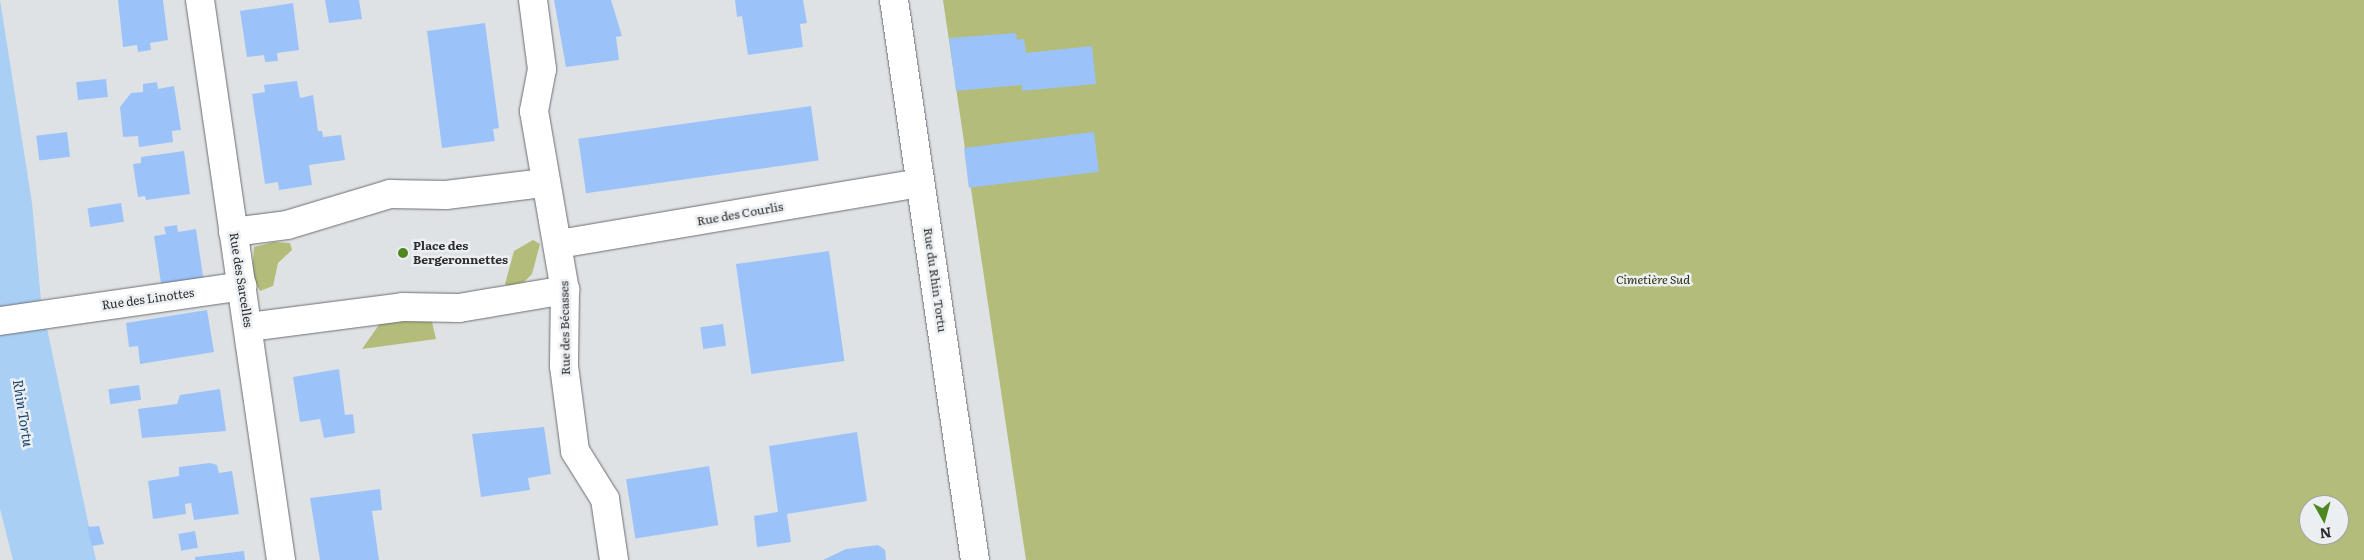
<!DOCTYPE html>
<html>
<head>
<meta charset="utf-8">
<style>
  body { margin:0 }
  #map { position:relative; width:2364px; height:560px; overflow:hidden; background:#dfe2e5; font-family:Literata,serif }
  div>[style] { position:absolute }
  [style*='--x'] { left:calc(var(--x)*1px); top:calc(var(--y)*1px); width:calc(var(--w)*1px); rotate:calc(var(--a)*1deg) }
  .green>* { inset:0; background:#b3bc78 }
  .water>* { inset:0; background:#a9cff5 }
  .building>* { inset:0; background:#9bc3fa; transform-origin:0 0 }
  .roads { filter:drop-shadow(0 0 1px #6c6e71) drop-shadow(0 0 1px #6c6e71) }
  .street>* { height:28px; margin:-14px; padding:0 14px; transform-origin:14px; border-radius:14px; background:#fff }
  .secondary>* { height:28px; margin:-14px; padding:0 14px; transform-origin:14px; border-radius:14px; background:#fff }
  .dots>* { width:14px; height:14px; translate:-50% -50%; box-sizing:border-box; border:2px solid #eceff2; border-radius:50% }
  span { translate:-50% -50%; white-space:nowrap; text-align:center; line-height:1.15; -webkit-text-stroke:5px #eceff2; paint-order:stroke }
  .street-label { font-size:12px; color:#2d2e2f }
  .poi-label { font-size:12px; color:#2d2e2f; font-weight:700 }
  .left { translate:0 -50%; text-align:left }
  .park-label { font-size:12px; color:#2b2f08; font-style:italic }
  .water-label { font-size:14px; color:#15446c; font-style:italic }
  .north { position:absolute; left:2299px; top:495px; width:50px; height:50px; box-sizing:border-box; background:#eceff2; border:1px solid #a0a2a4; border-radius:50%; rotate:173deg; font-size:14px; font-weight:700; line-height:20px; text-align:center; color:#2d2e2f }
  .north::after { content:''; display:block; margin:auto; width:18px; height:22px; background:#4e8620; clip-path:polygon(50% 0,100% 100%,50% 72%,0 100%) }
</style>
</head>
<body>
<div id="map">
  <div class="green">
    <div style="clip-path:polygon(evenodd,943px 0,2364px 0,2364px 560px,1026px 560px,943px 0,2309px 505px,2339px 505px,2339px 535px,2309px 535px,2309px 505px)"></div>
    <div style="clip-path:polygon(533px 240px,540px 244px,532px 274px,524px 282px,508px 286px,505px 284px,514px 251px)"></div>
    <div style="clip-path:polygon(274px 242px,290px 243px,292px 250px,278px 263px,273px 286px,260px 291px,252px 276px,254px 247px)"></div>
    <div style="clip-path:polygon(431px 318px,436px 339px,362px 349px,381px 322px)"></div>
  </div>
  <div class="water">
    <div style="clip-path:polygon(0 0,32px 203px,41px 300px,96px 560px,13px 560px,0 509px)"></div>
  </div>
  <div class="building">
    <div style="clip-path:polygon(118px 0,163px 0,168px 40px,150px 43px,151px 50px,138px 52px,137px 45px,123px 47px)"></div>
    <div style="clip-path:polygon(325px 0,359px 0,362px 19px,329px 23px)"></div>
    <div style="clip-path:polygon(554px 0,611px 0,622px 36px,616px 37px,619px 60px,566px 67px)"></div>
    <div style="clip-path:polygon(735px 0,803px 0,807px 23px,800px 24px,803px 47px,748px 55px,742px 16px,737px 17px)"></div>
    <div style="clip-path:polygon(293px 3px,299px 50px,277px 53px,278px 61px,265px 62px,264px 55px,247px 57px,240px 11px)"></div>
    <div style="clip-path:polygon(485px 23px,499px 128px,493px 129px,495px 141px,442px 148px,427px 31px)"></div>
    <div style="clip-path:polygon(1016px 33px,1017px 40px,1024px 39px,1026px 53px,1092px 46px,1096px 84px,1022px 91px,1022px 85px,956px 91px,949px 38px)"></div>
    <div style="left:106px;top:79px;width:18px;height:30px;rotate:84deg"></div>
    <div style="clip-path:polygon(297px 81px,300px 98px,313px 95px,318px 131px,322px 131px,323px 137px,341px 135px,345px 160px,309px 165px,312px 185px,279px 190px,278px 182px,265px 184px,252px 94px,265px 92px,264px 85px)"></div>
    <div style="clip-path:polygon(157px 82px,158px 89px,174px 86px,181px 130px,172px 131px,173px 142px,139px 147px,138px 136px,123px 137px,120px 107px,131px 93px,143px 92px,143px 84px)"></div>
    <div style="left:811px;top:106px;width:55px;height:235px;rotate:82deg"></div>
    <div style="left:67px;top:132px;width:25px;height:31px;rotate:83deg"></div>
    <div style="left:1094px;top:132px;width:40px;height:131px;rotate:83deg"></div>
    <div style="clip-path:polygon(184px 151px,190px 194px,146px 200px,145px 196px,138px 197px,133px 164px,141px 163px,141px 157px)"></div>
    <div style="left:121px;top:203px;width:19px;height:34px;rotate:81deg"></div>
    <div style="clip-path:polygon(177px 225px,178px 232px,196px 229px,204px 283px,162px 290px,154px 236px,166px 234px,164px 227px)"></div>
    <div style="left:829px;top:251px;width:111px;height:94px;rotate:82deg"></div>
    <div style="clip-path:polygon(207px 310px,214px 352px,140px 364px,138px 346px,129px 347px,126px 323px)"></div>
    <div style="left:723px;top:324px;width:22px;height:23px;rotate:82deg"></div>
    <div style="clip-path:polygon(339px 369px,345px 415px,353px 414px,355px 433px,324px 438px,320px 419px,300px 422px,293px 377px)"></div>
    <div style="left:139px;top:385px;width:15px;height:31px;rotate:82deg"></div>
    <div style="clip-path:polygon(220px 389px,226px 431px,142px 438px,138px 409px,177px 404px,180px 395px)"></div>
    <div style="clip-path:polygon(544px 427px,551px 474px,528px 478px,530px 490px,481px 497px,472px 434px)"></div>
    <div style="clip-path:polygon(857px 432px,867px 501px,787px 514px,791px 542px,757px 547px,754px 516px,778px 512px,769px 446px)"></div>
    <div style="clip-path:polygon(210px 463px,217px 465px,219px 473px,232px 471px,239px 514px,194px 520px,191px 503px,185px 504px,186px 514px,153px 519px,148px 481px,179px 476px,179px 467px)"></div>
    <div style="left:709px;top:466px;width:60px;height:84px;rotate:81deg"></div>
    <div style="clip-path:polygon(380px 489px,382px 510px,372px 511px,379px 560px,320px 560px,310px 498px)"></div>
    <div style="clip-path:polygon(99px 526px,104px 544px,92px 546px,87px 527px)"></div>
    <div style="left:195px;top:531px;width:17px;height:17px;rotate:80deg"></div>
    <div style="clip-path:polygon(878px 545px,885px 550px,886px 560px,823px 560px,846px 549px)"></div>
    <div style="clip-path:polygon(244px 551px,245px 560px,195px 560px,195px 557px)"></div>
  </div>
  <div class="roads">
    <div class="street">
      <div style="--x:200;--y:0;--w:566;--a:81.77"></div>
      <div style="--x:533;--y:0;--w:70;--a:82.6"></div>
      <div style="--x:542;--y:69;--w:43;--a:100.8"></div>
      <div style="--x:534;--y:111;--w:182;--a:80.2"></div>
      <div style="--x:565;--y:290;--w:76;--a:90.8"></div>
      <div style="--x:564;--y:366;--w:86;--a:82.6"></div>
      <div style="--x:575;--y:451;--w:57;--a:58"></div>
      <div style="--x:605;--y:499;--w:62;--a:81.6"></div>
      <div style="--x:233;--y:232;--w:54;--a:-7.4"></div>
      <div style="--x:287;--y:225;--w:108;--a:-16.8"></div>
      <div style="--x:390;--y:194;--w:56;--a:1"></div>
      <div style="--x:446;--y:195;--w:99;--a:-7"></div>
      <div style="--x:559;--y:244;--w:366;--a:-9.6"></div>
      <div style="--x:0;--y:321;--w:245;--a:-8.2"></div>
      <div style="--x:249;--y:327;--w:155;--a:-7.4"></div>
      <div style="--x:403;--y:307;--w:56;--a:1"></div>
      <div style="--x:459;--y:308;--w:108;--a:-9.6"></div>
    </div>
    <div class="secondary">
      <div style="--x:894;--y:0;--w:566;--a:81.77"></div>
    </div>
  </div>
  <div class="dots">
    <div style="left:403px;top:253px;background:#4e8620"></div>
  </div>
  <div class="street-label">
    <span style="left:740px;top:214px;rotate:-10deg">Rue des Courlis</span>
    <span style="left:241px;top:280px;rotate:81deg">Rue des Sarcelles</span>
    <span style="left:935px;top:280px;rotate:82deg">Rue du Rhin Tortu</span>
    <span style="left:148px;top:299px;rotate:-8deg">Rue des Linottes</span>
    <span style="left:565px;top:328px;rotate:-91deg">Rue des Bécasses</span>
  </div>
  <div class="poi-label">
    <span class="left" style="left:413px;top:253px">Place des<br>Bergeronnettes</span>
  </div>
  <div class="park-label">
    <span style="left:1653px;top:280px">Cimetière Sud</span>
  </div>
  <div class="water-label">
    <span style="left:24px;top:413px;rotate:81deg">Rhin Tortu</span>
  </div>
  <div class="north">N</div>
</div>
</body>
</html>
